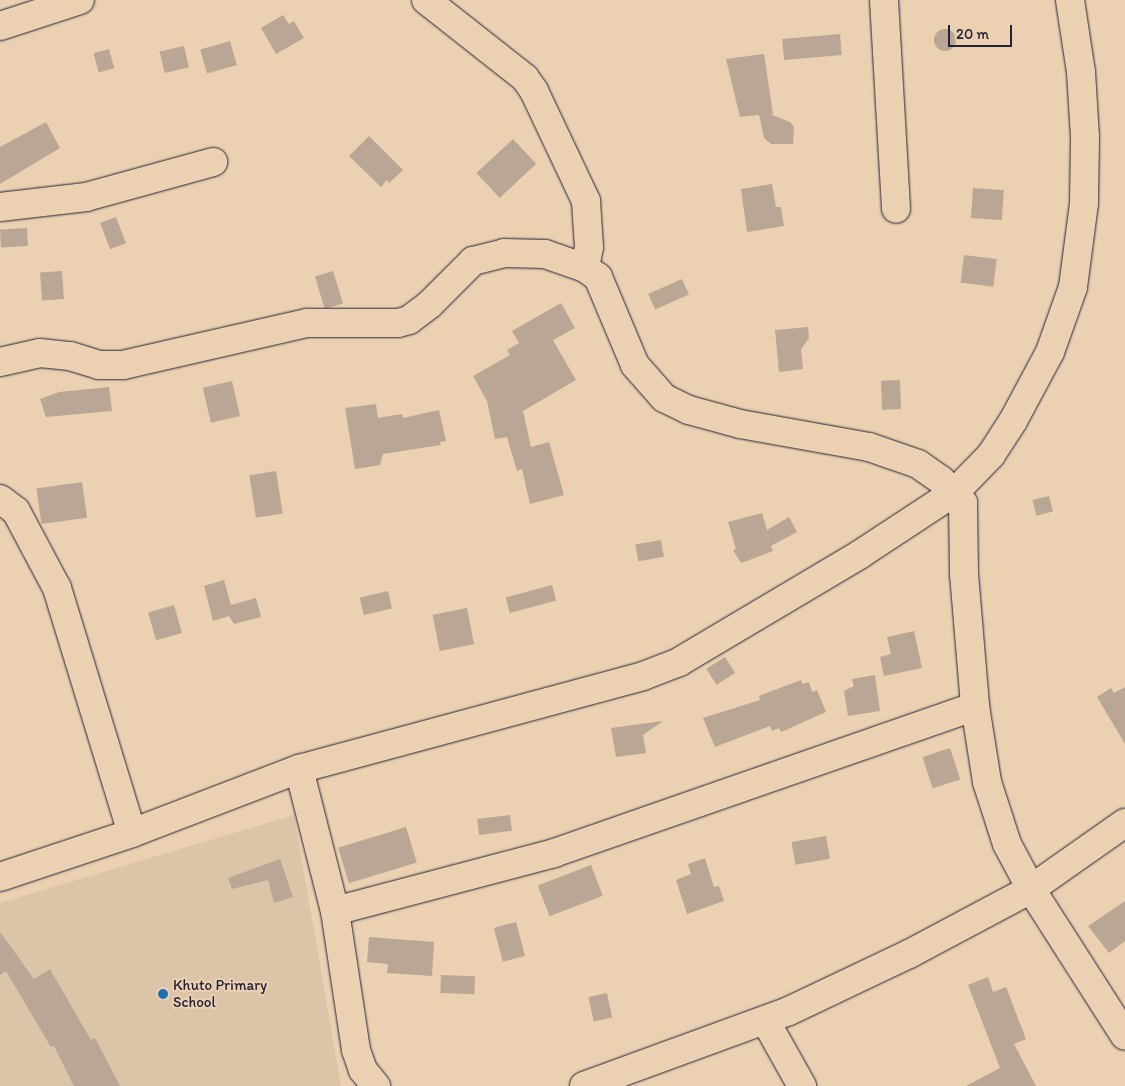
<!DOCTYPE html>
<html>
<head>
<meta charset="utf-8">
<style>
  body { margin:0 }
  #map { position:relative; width:1125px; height:1086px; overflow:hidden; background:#ebd1b2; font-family:Itim,sans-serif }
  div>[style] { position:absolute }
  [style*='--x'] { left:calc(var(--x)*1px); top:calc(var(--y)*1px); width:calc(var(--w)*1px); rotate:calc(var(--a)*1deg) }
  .built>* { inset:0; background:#dcc4a9 }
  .building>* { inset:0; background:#b9a694; transform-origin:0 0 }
  .round { border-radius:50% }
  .roads { filter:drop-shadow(0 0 1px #22223b) drop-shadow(0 0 1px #22223b) }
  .minor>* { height:28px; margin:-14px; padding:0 14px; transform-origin:14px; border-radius:14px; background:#ebd1b2 }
  .dots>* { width:14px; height:14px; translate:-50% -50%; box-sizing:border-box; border:2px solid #ebd1b2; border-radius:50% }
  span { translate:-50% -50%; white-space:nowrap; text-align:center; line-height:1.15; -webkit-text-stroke:4px #ebd1b2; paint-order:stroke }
  .poi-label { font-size:15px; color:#22223b }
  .left { translate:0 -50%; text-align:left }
  .scale { position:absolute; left:948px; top:25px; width:64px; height:22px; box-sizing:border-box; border:2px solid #22223b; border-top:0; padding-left:6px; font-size:15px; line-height:18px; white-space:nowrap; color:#22223b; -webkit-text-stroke:4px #ebd1b2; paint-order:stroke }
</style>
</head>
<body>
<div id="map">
  <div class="built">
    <div style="clip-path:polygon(294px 815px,341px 1086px,0 1086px,0 903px)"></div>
  </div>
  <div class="building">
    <div style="clip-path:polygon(283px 15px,289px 24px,294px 21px,304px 38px,276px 54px,261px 28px)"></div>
    <div class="round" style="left:934px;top:29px;width:22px;height:22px"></div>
    <div style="left:840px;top:34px;width:21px;height:58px;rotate:85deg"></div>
    <div style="left:230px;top:41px;width:25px;height:31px;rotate:74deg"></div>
    <div style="left:184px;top:46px;width:22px;height:25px;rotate:77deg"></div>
    <div style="left:109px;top:49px;width:20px;height:16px;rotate:75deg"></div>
    <div style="clip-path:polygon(764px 54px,773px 114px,770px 114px,790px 122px,794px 127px,793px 144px,771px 144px,764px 138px,759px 115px,740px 117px,726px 59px)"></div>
    <div style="clip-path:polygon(46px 122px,60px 148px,0 184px,0 147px)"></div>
    <div style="clip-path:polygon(369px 136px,403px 170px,389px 183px,387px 180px,381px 187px,349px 156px)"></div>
    <div style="left:513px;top:139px;width:34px;height:50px;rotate:47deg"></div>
    <div style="clip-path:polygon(772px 184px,776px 207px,781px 207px,784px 226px,747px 232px,741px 189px)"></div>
    <div style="left:973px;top:188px;width:31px;height:30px;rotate:4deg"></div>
    <div style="left:116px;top:217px;width:28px;height:17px;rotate:69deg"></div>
    <div style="left:27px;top:228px;width:18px;height:27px;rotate:87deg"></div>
    <div style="left:964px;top:255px;width:33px;height:28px;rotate:7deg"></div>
    <div style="left:62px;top:271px;width:28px;height:22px;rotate:86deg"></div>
    <div style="left:333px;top:271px;width:34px;height:19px;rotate:73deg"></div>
    <div style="left:682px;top:279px;width:17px;height:37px;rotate:66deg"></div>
    <div style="clip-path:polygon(561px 303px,575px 328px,553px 340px,576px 380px,523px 411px,531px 447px,549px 442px,564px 495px,530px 504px,522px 469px,517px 471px,507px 437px,495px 439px,487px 401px,473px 376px,510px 355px,507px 350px,519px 343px,512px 331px)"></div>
    <div style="clip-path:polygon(808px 327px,809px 338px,801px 349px,803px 369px,779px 372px,775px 330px)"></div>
    <div style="left:900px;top:380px;width:29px;height:19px;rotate:88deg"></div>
    <div style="left:232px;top:381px;width:36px;height:30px;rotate:77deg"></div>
    <div style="clip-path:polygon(109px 387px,112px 411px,46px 417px,40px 399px,59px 392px)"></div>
    <div style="clip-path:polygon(376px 404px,378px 418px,402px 414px,403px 418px,439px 410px,446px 441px,440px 442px,441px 445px,383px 454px,380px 465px,355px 469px,345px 408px)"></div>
    <div style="left:276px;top:471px;width:43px;height:27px;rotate:81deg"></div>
    <div style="left:82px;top:482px;width:36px;height:46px;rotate:82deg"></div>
    <div style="left:1049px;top:496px;width:16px;height:17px;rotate:76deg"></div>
    <div style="clip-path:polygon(762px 513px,767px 530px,789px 517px,797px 532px,771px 546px,773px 551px,741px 563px,733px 550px,736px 549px,728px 522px)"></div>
    <div style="left:661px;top:540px;width:17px;height:26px;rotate:80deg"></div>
    <div style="clip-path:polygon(224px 580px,231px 605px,256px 598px,261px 617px,234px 624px,229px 616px,213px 621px,204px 586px)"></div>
    <div style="left:552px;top:585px;width:16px;height:48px;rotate:75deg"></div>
    <div style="left:388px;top:591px;width:18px;height:29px;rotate:77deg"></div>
    <div style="left:174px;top:605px;width:29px;height:27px;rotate:74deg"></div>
    <div style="left:467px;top:608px;width:37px;height:35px;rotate:79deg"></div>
    <div style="clip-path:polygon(914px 631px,922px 668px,884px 676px,880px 657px,891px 654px,887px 637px)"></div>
    <div style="left:725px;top:657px;width:19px;height:22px;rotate:58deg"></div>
    <div style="clip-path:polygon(875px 675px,880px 711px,848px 716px,844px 691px,854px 686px,852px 679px)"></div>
    <div style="clip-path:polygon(801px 680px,803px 684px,809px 682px,812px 692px,817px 690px,826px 712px,781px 732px,779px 728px,772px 731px,770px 726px,715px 747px,703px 718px,760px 700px,759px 696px)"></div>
    <div style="clip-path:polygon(1125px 687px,1125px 744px,1097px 697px,1111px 688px,1114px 693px)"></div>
    <div style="clip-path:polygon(663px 721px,643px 735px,646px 753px,616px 757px,611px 728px)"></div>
    <div style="left:950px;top:748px;width:33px;height:29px;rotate:72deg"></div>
    <div style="left:510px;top:815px;width:16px;height:33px;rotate:83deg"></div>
    <div style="left:406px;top:827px;width:37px;height:71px;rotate:73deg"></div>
    <div style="left:826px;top:836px;width:23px;height:35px;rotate:80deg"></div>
    <div style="clip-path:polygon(705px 858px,714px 887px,719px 886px,724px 901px,687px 914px,676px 880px,691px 874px,688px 864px)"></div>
    <div style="clip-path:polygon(280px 859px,293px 897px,274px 903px,268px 880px,232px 889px,228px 878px)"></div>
    <div style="left:591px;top:865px;width:33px;height:57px;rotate:69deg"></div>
    <div style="clip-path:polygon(1125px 901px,1125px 941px,1109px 953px,1088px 926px)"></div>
    <div style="left:516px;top:922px;width:35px;height:23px;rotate:75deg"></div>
    <div style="clip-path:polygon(0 932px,34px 979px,50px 969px,91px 1040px,95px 1038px,120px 1086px,74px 1086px,54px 1046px,51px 1047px,6px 971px,0 975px)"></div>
    <div style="clip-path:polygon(369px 937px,434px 942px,432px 976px,387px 973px,388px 964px,367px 962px)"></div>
    <div style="left:441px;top:975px;width:34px;height:18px;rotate:2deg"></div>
    <div style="clip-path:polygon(988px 977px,993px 992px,1006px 987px,1026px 1039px,1014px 1044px,1036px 1086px,966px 1086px,1000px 1068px,968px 985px)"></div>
    <div style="left:607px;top:993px;width:25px;height:19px;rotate:78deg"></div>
  </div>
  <div class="roads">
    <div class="minor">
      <div style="--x:426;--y:0;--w:126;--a:38.2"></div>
      <div style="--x:525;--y:78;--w:16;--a:55"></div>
      <div style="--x:534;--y:91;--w:122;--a:64.7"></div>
      <div style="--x:586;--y:201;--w:46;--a:86.3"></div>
      <div style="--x:589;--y:247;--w:21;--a:101"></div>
      <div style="--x:884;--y:0;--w:209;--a:86.7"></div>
      <div style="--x:0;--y:26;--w:84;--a:-18"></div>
      <div style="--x:0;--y:207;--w:87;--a:-6.6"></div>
      <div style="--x:86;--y:197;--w:132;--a:-15.4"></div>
      <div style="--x:0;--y:362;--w:41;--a:-12.7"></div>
      <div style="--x:40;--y:353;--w:30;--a:6"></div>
      <div style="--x:70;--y:356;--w:30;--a:17"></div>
      <div style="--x:99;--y:365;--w:24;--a:0"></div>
      <div style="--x:123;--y:365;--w:189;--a:-12.9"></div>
      <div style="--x:307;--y:323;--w:91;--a:0"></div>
      <div style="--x:398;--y:323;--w:11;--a:-15"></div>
      <div style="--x:409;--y:320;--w:26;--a:-37"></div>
      <div style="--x:430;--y:304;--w:61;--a:-45"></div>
      <div style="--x:473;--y:261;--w:32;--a:-14"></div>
      <div style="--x:504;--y:253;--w:41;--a:1.4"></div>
      <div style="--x:545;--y:254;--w:42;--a:19.3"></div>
      <div style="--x:585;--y:268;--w:16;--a:35"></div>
      <div style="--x:598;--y:277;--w:95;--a:67.2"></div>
      <div style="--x:635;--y:365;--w:44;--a:48.7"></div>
      <div style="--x:664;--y:398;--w:28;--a:26"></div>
      <div style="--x:689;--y:410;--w:53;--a:15.4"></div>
      <div style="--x:740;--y:424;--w:131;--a:10.1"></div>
      <div style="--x:869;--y:447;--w:52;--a:19.1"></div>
      <div style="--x:918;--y:464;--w:28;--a:35"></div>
      <div style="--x:941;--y:480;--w:32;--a:46"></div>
      <div style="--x:963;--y:503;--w:71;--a:89.2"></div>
      <div style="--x:964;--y:574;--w:132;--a:85.2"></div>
      <div style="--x:975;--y:706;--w:77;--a:81"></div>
      <div style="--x:987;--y:782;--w:65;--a:72.1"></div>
      <div style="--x:1007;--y:844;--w:51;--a:61.9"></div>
      <div style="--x:1031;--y:889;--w:174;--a:57.4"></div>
      <div style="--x:0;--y:499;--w:20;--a:37"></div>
      <div style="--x:16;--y:511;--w:87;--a:62"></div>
      <div style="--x:57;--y:588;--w:256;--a:73"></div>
      <div style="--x:299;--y:769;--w:146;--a:75.8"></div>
      <div style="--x:335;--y:911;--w:141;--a:81.4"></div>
      <div style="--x:356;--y:1050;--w:21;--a:71"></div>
      <div style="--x:363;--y:1070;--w:21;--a:51"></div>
      <div style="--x:0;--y:877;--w:139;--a:-18.4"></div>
      <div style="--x:132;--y:833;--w:179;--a:-21"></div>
      <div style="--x:299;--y:769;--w:356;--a:-15.1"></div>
      <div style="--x:643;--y:676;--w:39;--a:-21"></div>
      <div style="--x:679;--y:662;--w:209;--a:-30.7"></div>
      <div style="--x:859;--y:555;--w:115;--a:-33.3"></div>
      <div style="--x:955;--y:492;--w:52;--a:-45.8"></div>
      <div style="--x:991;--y:455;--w:40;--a:-57.1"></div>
      <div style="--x:1013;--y:421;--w:78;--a:-61.8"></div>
      <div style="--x:1050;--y:352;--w:69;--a:-70.5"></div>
      <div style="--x:1073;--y:287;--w:85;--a:-82.5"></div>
      <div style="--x:1084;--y:203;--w:66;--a:-89.1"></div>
      <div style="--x:1085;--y:137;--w:65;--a:-93.5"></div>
      <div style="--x:1081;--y:72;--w:73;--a:-98.7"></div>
      <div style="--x:335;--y:911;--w:227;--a:-14.8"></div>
      <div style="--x:554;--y:853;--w:446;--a:-19.2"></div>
      <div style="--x:765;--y:1020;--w:76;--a:60.7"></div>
      <div style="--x:584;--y:1086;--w:218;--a:-20.1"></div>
      <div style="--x:789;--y:1011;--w:133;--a:-25.4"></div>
      <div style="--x:909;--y:954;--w:138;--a:-28"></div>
      <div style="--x:1031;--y:889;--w:115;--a:-35.1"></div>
    </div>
  </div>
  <div class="dots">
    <div style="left:163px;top:994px;background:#1f6fb2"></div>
  </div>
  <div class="poi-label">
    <span class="left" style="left:173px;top:994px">Khuto Primary<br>School</span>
  </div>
  <div class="scale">20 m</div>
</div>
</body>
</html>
